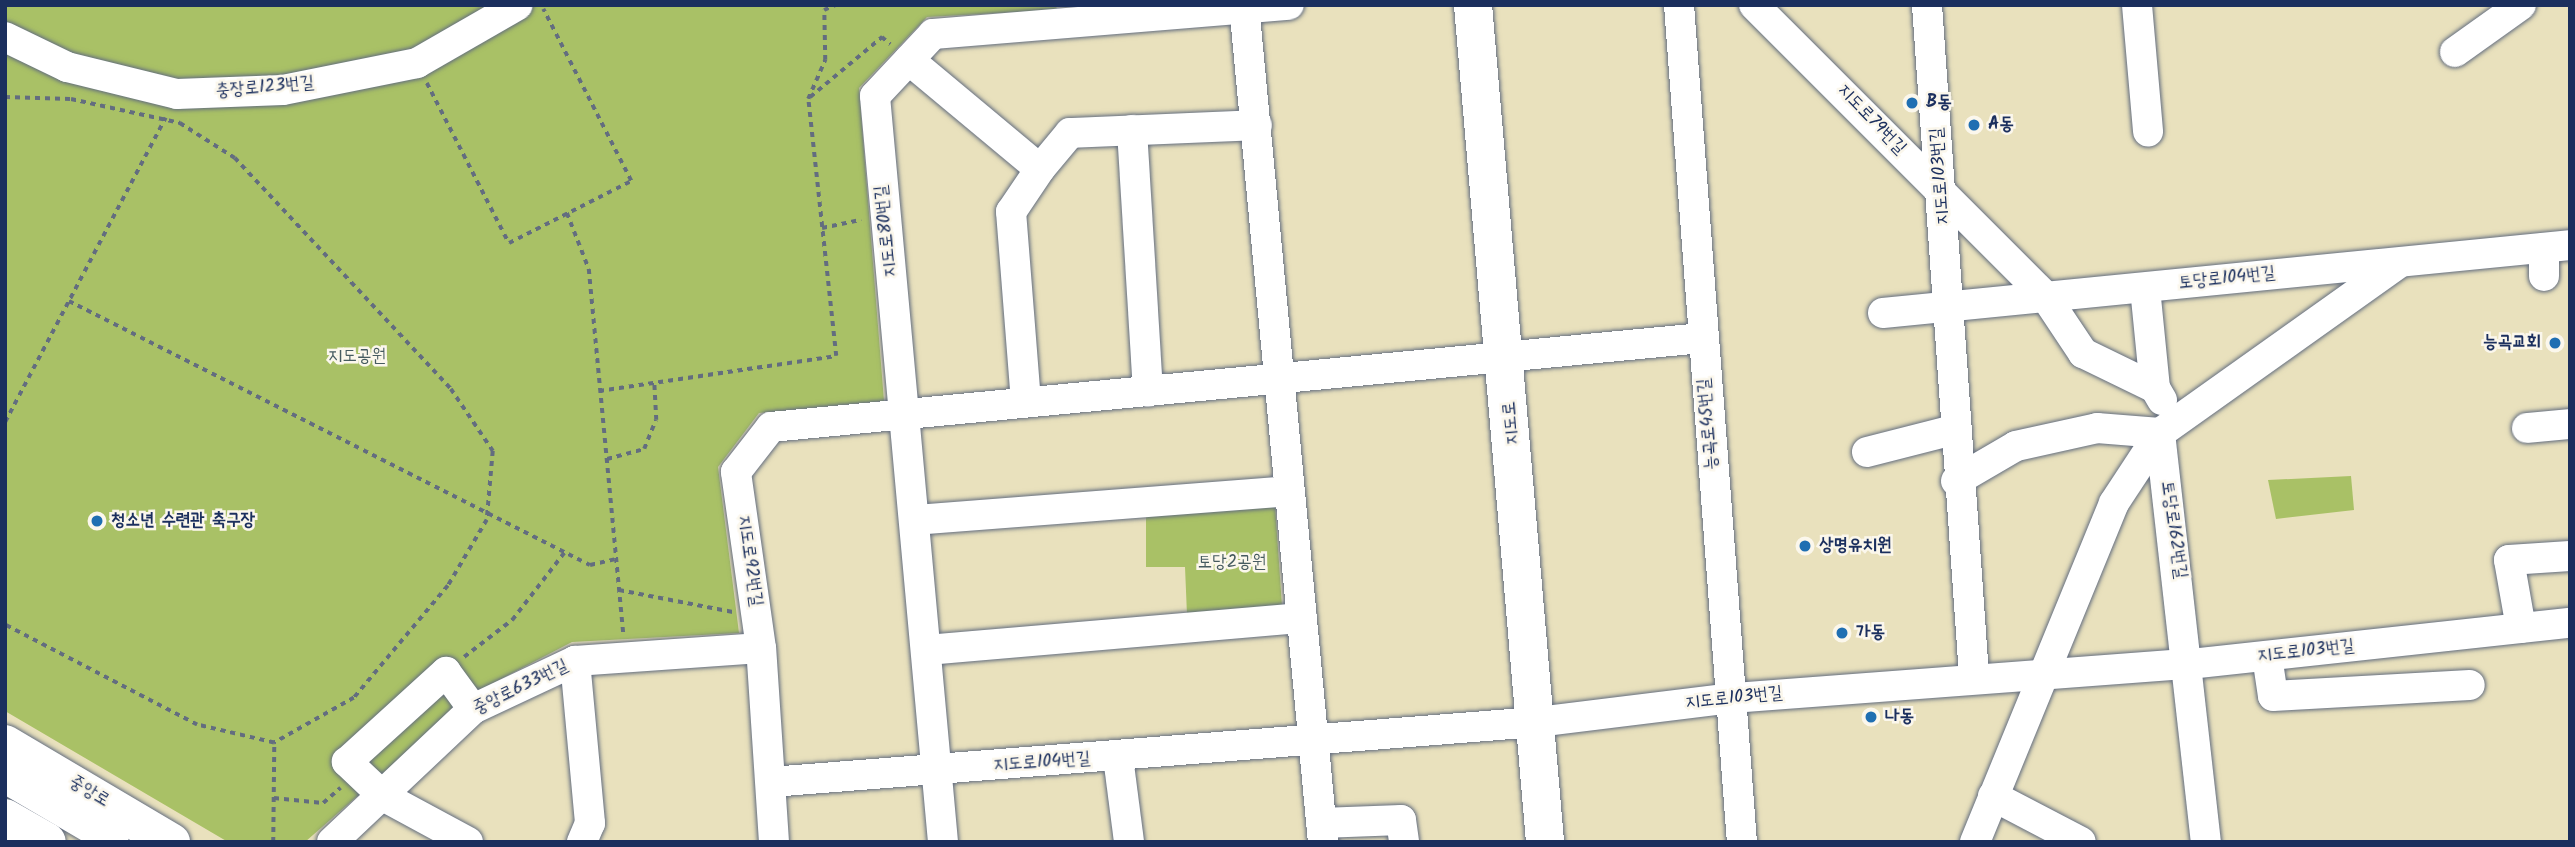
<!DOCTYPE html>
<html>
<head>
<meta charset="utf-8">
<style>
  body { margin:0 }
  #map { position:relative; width:2575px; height:847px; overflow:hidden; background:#e9e1bd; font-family:Kalam,"Poor Story",sans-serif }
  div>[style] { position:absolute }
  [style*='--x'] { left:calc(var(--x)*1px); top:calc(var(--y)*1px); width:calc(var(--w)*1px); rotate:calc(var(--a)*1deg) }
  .green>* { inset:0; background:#a9c166 }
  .path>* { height:3.5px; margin-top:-1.75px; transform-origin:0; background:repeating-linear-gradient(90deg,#636d7f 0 5px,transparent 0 10px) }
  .roads { filter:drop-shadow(0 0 2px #636d7f) drop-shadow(0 0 2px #636d7f) }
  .minor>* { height:30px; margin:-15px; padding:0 15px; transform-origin:15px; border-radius:15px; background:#fff }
  .major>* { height:38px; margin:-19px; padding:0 19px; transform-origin:19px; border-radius:19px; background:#fff }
  .dots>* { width:19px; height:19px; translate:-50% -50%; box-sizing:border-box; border:4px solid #fbf7ec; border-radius:50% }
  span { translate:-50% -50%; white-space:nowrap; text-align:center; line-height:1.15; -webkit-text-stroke:5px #fbf7ec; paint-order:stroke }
  .street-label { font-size:18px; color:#1b2f5e }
  .poi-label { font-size:18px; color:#1b2f5e; font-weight:700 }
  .left { translate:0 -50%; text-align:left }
  .right { translate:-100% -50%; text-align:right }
  .park-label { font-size:18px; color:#465b60 }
  .frame { position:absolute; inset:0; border:7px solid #1b2f5e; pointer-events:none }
</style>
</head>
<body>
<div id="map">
  <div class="green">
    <div style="clip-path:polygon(5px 5px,1056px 5px,1057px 10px,927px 17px,859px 88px,884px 401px,759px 413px,718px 467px,739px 633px,572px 642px,476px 692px,305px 842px,228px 842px,5px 711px)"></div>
    <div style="clip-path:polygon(2351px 476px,2354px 510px,2276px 519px,2268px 480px)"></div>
    <div style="clip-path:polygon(1275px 505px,1282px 606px,1187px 615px,1185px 567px,1146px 567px,1146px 511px)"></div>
  </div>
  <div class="path">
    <div style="--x:427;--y:83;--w:180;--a:62.9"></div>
    <div style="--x:509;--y:243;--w:137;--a:-26.9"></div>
    <div style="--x:631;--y:181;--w:193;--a:-117.1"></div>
    <div style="--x:5;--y:97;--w:66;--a:1.7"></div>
    <div style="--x:71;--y:99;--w:112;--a:12.4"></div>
    <div style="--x:180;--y:123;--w:65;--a:32.5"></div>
    <div style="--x:235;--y:158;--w:316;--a:46.9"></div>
    <div style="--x:451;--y:389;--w:75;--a:55.9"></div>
    <div style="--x:493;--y:451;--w:69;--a:95"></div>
    <div style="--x:487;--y:520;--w:77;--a:120.6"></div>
    <div style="--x:448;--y:586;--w:146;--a:130"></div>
    <div style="--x:354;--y:698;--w:92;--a:150.6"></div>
    <div style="--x:274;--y:743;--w:79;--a:-166.8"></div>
    <div style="--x:197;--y:725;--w:216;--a:-152.5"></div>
    <div style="--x:810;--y:97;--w:94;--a:-39.8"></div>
    <div style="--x:882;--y:37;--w:11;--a:41"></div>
    <div style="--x:567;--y:213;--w:60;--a:68.6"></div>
    <div style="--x:589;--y:269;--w:365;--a:84.6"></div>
    <div style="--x:822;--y:228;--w:40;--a:-12"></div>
    <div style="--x:69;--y:301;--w:584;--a:26.87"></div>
    <div style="--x:590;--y:565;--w:27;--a:-13"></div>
    <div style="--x:599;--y:391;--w:240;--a:-8.4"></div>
    <div style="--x:836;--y:356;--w:259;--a:-96.2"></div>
    <div style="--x:808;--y:99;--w:43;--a:-66.4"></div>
    <div style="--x:825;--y:60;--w:50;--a:-91.1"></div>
    <div style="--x:824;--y:10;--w:12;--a:-24"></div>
    <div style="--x:5;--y:422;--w:344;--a:-62.2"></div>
    <div style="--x:607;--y:459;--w:38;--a:-15"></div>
    <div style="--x:644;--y:449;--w:31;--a:-68"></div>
    <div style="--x:656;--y:420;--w:37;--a:-93"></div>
    <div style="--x:619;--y:590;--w:116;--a:10.9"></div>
    <div style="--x:464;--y:657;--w:61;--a:-37.6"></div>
    <div style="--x:512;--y:620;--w:85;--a:-52.2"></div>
    <div style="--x:274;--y:798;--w:49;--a:5.8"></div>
    <div style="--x:323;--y:803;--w:23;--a:-41"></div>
    <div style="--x:273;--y:842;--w:99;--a:-89.4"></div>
  </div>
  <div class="roads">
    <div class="minor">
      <div style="--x:1244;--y:5;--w:841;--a:84.61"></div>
      <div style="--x:1679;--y:5;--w:839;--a:85.7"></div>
      <div style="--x:1754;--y:5;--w:412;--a:45"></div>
      <div style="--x:2045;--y:296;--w:69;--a:56.3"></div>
      <div style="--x:2083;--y:353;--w:80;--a:25.9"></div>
      <div style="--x:1927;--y:5;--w:673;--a:85.99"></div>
      <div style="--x:2137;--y:5;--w:127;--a:85"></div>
      <div style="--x:5;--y:37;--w:69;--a:25.8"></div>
      <div style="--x:67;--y:67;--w:113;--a:13.8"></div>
      <div style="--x:177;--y:94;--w:106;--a:-2.2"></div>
      <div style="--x:283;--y:90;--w:137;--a:-11.4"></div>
      <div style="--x:417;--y:63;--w:116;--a:-29.9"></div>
      <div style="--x:2455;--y:52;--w:81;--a:-35.5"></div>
      <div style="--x:909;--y:60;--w:170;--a:39.8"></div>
      <div style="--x:1132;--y:130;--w:262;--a:86.5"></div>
      <div style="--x:2544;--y:248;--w:28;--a:90"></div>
      <div style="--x:2145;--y:288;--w:100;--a:84.3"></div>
      <div style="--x:2155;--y:388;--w:14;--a:60"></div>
      <div style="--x:1883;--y:313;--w:690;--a:-5.65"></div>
      <div style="--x:1026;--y:402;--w:191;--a:-94.5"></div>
      <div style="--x:1011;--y:212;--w:52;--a:-56"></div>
      <div style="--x:1040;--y:169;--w:47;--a:-50.2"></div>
      <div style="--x:1070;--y:133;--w:187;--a:-2.4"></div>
      <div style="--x:2527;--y:428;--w:43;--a:-5.3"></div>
      <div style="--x:2160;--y:433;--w:412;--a:83.6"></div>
      <div style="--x:1867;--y:452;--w:89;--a:-14.3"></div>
      <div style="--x:1956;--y:481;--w:69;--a:-30.3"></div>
      <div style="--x:2016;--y:446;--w:83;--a:-12.5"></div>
      <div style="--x:2097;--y:428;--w:63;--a:4.5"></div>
      <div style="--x:915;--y:520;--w:375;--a:-4.4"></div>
      <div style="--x:2521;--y:628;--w:69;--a:-100"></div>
      <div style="--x:2509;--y:560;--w:61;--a:-3.8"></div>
      <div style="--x:927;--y:650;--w:376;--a:-4.9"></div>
      <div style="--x:2267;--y:656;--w:40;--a:81.5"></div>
      <div style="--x:2273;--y:696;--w:197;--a:-3.2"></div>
      <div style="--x:575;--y:661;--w:163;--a:84.7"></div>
      <div style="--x:590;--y:823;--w:21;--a:113"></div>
      <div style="--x:1118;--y:757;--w:86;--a:82.6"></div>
      <div style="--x:5;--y:778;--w:126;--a:30.4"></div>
      <div style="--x:771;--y:782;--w:768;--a:-4.48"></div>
      <div style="--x:1537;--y:722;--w:197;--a:-7"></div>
      <div style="--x:1733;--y:698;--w:458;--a:-4.3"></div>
      <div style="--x:2190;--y:664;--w:382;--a:-6.2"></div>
      <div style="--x:1993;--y:796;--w:99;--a:27.6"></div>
      <div style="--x:1321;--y:823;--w:80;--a:-2.1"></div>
      <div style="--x:1401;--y:820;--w:22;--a:82"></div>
      <div style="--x:332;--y:842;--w:194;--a:-43.3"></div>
      <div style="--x:473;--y:709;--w:113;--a:-25.2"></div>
      <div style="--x:575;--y:661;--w:186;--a:-4"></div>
      <div style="--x:468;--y:842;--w:97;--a:-151.6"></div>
      <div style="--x:383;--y:796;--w:50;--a:-136.6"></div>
      <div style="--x:347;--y:762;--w:134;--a:-42.3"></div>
      <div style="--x:446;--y:672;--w:46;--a:53.9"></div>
      <div style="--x:774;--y:842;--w:194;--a:-93.8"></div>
      <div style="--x:761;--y:648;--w:178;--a:-98.1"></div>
      <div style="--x:736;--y:472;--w:57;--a:-52.1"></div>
      <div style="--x:771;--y:427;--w:935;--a:-5.46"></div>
      <div style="--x:943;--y:842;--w:749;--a:-95.21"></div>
      <div style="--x:875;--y:96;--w:85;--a:-46.9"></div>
      <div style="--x:933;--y:34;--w:357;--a:-4.7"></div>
      <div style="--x:1975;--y:842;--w:366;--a:-67.7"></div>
      <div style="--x:2114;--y:503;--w:84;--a:-56.7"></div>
      <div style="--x:2160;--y:433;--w:293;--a:-35.4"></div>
    </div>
    <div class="major">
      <div style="--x:1473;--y:5;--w:840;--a:85.08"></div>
      <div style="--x:5;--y:744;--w:193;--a:30.6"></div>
      <div style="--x:5;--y:818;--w:48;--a:29.7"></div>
    </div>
  </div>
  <div class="dots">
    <div style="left:1912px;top:103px;background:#1f6fb2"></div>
    <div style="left:1974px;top:125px;background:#1f6fb2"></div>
    <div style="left:2555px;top:343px;background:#1f6fb2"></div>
    <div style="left:97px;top:521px;background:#1f6fb2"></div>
    <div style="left:1805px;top:546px;background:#1f6fb2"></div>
    <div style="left:1842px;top:633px;background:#1f6fb2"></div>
    <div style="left:1871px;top:717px;background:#1f6fb2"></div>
  </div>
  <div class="street-label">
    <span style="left:265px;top:88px;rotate:-5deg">충장로123번길</span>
    <span style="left:1871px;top:120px;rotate:46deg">지도로79번길</span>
    <span style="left:1941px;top:176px;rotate:-94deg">지도로103번길</span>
    <span style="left:887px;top:231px;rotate:-96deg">지도로80번길</span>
    <span style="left:2227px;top:279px;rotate:-6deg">토당로104번길</span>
    <span style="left:1512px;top:423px;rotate:-95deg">지도로</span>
    <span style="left:1709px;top:424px;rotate:-95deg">능곡로45번길</span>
    <span style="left:2173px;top:530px;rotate:82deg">토당로162번길</span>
    <span style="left:749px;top:561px;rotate:82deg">지도로92번길</span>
    <span style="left:2306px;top:652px;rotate:-6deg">지도로103번길</span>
    <span style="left:521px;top:688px;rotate:-26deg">중앙로633번길</span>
    <span style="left:1734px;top:699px;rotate:-6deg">지도로103번길</span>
    <span style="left:1042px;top:763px;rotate:-4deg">지도로104번길</span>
    <span style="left:89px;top:792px;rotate:31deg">중앙로</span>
  </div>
  <div class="poi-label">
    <span class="left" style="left:1926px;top:103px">B동</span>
    <span class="left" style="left:1988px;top:125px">A동</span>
    <span class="right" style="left:2541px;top:343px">능곡교회</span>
    <span class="left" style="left:111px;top:521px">청소년 수련관 축구장</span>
    <span class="left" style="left:1819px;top:546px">상명유치원</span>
    <span class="left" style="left:1856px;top:633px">가동</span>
    <span class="left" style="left:1885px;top:717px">나동</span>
  </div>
  <div class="park-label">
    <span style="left:357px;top:357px">지도공원</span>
    <span style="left:1232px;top:563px">토당2공원</span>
  </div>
  <div class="frame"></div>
</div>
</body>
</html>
